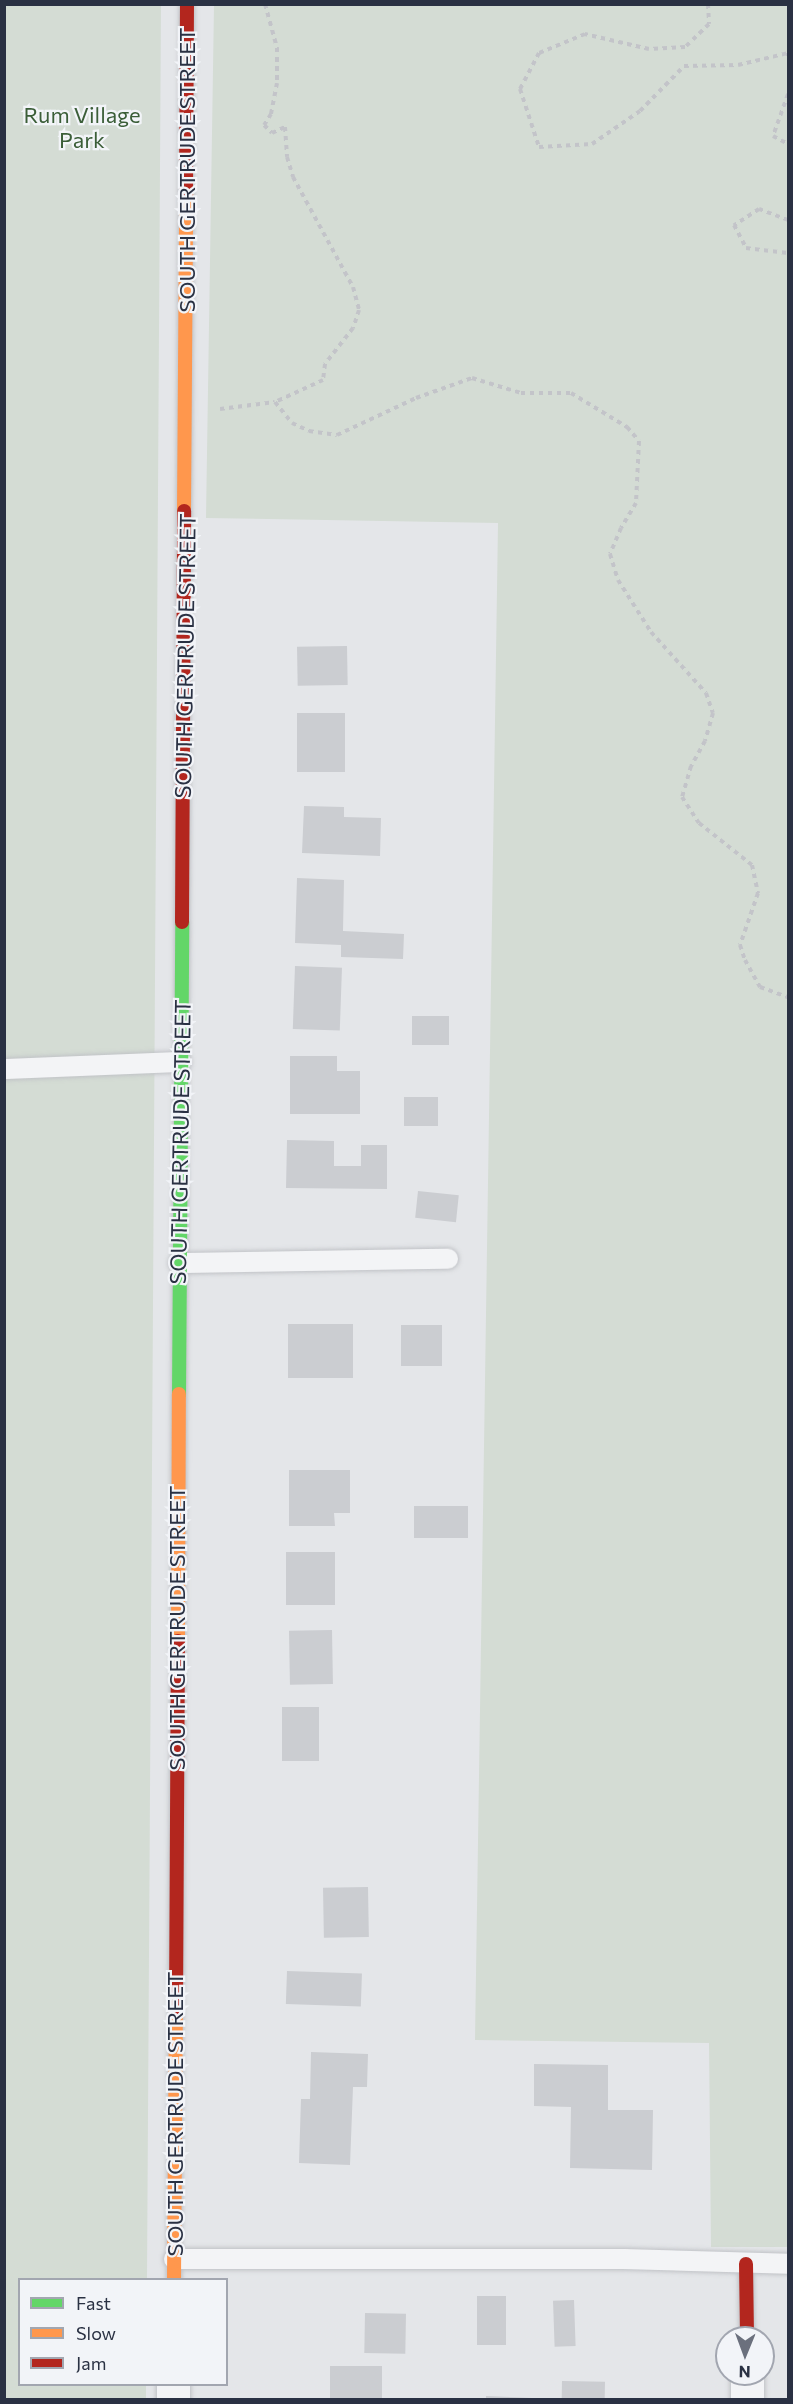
<!DOCTYPE html>
<html>
<head>
<meta charset="utf-8">
<style>
  body { margin:0 }
  #map { position:relative; width:793px; height:2404px; overflow:hidden; background:#e4e6e9; font-family:Commissioner,sans-serif }
  div>[style] { position:absolute }
  [style*='--x'] { left:calc(var(--x)*1px); top:calc(var(--y)*1px); width:calc(var(--w)*1px); rotate:calc(var(--a)*1deg) }
  .green>* { inset:0; background:#d4dcd4 }
  .building>* { inset:0; background:#cbcdd1; transform-origin:0 0 }
  .path>* { height:4px; margin-top:-2px; transform-origin:0; background:repeating-linear-gradient(90deg,#c3c4c9 0 4.5px,transparent 0 9px) }
  .roads { filter:drop-shadow(0 0 2px #c1c3c7) drop-shadow(0 0 2px #c1c3c7) }
  .lane>* { height:20px; margin:-10px; padding:0 10px; transform-origin:10px; border-radius:10px; background:#f3f4f6 }
  .street>* { height:33px; margin:-16.5px; padding:0 16.5px; transform-origin:16.5px; border-radius:16.5px; background:#f3f4f6 }
  .fast>* { height:14px; margin:-7px; padding:0 7px; transform-origin:7px; border-radius:7px; background:#63d668 }
  .slow>* { height:14px; margin:-7px; padding:0 7px; transform-origin:7px; border-radius:7px; background:#ff974d }
  .jam>* { height:14px; margin:-7px; padding:0 7px; transform-origin:7px; border-radius:7px; background:#b3261e }
  span { translate:-50% -50%; white-space:nowrap; text-align:center; line-height:1.15; -webkit-text-stroke:4.5px #f2f4f8; paint-order:stroke }
  .park-label { font-size:22px; color:#3b5e38 }
  .street-label { font-size:22px; color:#2a3143 }
  .frame { position:absolute; inset:0; border:6px solid #2a3143; pointer-events:none }
  .legend { position:absolute; left:18px; top:2278px; width:210px; height:108px; box-sizing:border-box; background:#f2f4f8; border:2px solid #a2a6b0; margin:0; padding:8px 10px; list-style:none; font-size:18px; color:#2a3143 }
  .legend li { display:flex; align-items:center; gap:12px; height:30px }
  .legend b { width:30px; border:2px solid #a2a6b0 }
  .north { position:absolute; left:715px; top:2326px; width:60px; height:60px; box-sizing:border-box; background:#f2f4f8; border:2px solid #a2a6b0; border-radius:50%; rotate:181deg; font-size:16px; font-weight:700; line-height:24px; text-align:center; color:#2a3143 }
  .north::after { content:''; display:block; margin:auto; width:21px; height:27px; background:#6b707d; clip-path:polygon(50% 0,100% 100%,50% 72%,0 100%) }
</style>
</head>
<body>
<div id="map">
  <div class="green">
    <div style="clip-path:polygon(5px 5px,161px 5px,147px 2279px,20px 2280px,20px 2384px,146px 2385px,146px 2399px,5px 2400px)"></div>
    <div style="clip-path:polygon(214px 5px,788px 5px,788px 2247px,711px 2247px,709px 2043px,475px 2040px,498px 523px,206px 518px)"></div>
  </div>
  <div class="building">
    <div style="left:347px;top:646px;width:39px;height:50px;rotate:89deg"></div>
    <div style="left:297px;top:713px;width:48px;height:59px"></div>
    <div style="clip-path:polygon(304px 806px,344px 807px,344px 817px,381px 818px,380px 856px,302px 853px)"></div>
    <div style="clip-path:polygon(297px 878px,344px 880px,343px 931px,404px 934px,403px 959px,341px 957px,341px 945px,295px 943px)"></div>
    <div style="left:295px;top:966px;width:47px;height:63px;rotate:2deg"></div>
    <div style="left:412px;top:1016px;width:37px;height:29px"></div>
    <div style="clip-path:polygon(290px 1056px,337px 1056px,337px 1071px,360px 1071px,360px 1114px,290px 1114px)"></div>
    <div style="left:404px;top:1097px;width:34px;height:29px"></div>
    <div style="clip-path:polygon(287px 1140px,334px 1141px,334px 1166px,361px 1166px,361px 1145px,387px 1145px,387px 1189px,286px 1188px)"></div>
    <div style="left:418px;top:1191px;width:41px;height:27px;rotate:6deg"></div>
    <div style="left:288px;top:1324px;width:65px;height:54px"></div>
    <div style="left:401px;top:1325px;width:41px;height:41px"></div>
    <div style="clip-path:polygon(289px 1470px,350px 1470px,350px 1513px,334px 1513px,335px 1526px,289px 1526px)"></div>
    <div style="left:468px;top:1506px;width:32px;height:54px;rotate:90deg"></div>
    <div style="left:286px;top:1552px;width:49px;height:53px"></div>
    <div style="left:332px;top:1630px;width:54px;height:43px;rotate:89deg"></div>
    <div style="left:282px;top:1707px;width:37px;height:54px"></div>
    <div style="left:368px;top:1887px;width:50px;height:45px;rotate:89deg"></div>
    <div style="left:287px;top:1971px;width:75px;height:33px;rotate:2deg"></div>
    <div style="clip-path:polygon(311px 2052px,368px 2054px,367px 2087px,353px 2087px,350px 2165px,299px 2163px,301px 2099px,310px 2099px)"></div>
    <div style="clip-path:polygon(534px 2064px,608px 2065px,608px 2110px,653px 2110px,652px 2170px,570px 2168px,571px 2107px,534px 2106px)"></div>
    <div style="left:477px;top:2296px;width:29px;height:49px"></div>
    <div style="left:574px;top:2300px;width:46px;height:21px;rotate:88deg"></div>
    <div style="left:365px;top:2313px;width:41px;height:40px;rotate:1deg"></div>
    <div style="left:330px;top:2366px;width:52px;height:34px"></div>
    <div style="left:562px;top:2381px;width:43px;height:19px;rotate:1deg"></div>
    <div style="clip-path:polygon(486px 2396px,532px 2398px,532px 2400px,486px 2400px)"></div>
  </div>
  <div class="path">
    <div style="--x:265;--y:4;--w:46;--a:74.7"></div>
    <div style="--x:277;--y:48;--w:35;--a:90"></div>
    <div style="--x:277;--y:83;--w:32;--a:101"></div>
    <div style="--x:271;--y:114;--w:13;--a:122"></div>
    <div style="--x:264;--y:125;--w:11;--a:45"></div>
    <div style="--x:272;--y:133;--w:14;--a:-25"></div>
    <div style="--x:285;--y:127;--w:30;--a:86"></div>
    <div style="--x:287;--y:157;--w:21;--a:73"></div>
    <div style="--x:293;--y:177;--w:125;--a:61.4"></div>
    <div style="--x:353;--y:287;--w:24;--a:75"></div>
    <div style="--x:359;--y:310;--w:19;--a:108"></div>
    <div style="--x:353;--y:328;--w:46;--a:127.9"></div>
    <div style="--x:325;--y:364;--w:16;--a:97"></div>
    <div style="--x:323;--y:380;--w:53;--a:155.4"></div>
    <div style="--x:708;--y:4;--w:20;--a:87"></div>
    <div style="--x:709;--y:24;--w:33;--a:136"></div>
    <div style="--x:685;--y:47;--w:36;--a:177"></div>
    <div style="--x:649;--y:49;--w:66;--a:-166.8"></div>
    <div style="--x:585;--y:34;--w:50;--a:157.6"></div>
    <div style="--x:539;--y:53;--w:41;--a:117.8"></div>
    <div style="--x:520;--y:89;--w:61;--a:71.9"></div>
    <div style="--x:539;--y:147;--w:53;--a:-3.2"></div>
    <div style="--x:592;--y:144;--w:58;--a:-34.5"></div>
    <div style="--x:640;--y:111;--w:63;--a:-45.6"></div>
    <div style="--x:684;--y:66;--w:54;--a:-1.1"></div>
    <div style="--x:738;--y:65;--w:51;--a:-13.5"></div>
    <div style="--x:788;--y:53;--w:3;--a:90"></div>
    <div style="--x:788;--y:94;--w:45;--a:109.7"></div>
    <div style="--x:773;--y:136;--w:17;--a:28"></div>
    <div style="--x:788;--y:220;--w:31;--a:-159"></div>
    <div style="--x:759;--y:209;--w:30;--a:147"></div>
    <div style="--x:734;--y:225;--w:26;--a:62"></div>
    <div style="--x:746;--y:248;--w:42;--a:6.8"></div>
    <div style="--x:220;--y:409;--w:55;--a:-7.3"></div>
    <div style="--x:275;--y:402;--w:27;--a:51"></div>
    <div style="--x:292;--y:423;--w:19;--a:25"></div>
    <div style="--x:309;--y:431;--w:28;--a:8"></div>
    <div style="--x:337;--y:435;--w:87;--a:-25.1"></div>
    <div style="--x:416;--y:398;--w:59;--a:-19.7"></div>
    <div style="--x:472;--y:378;--w:51;--a:17"></div>
    <div style="--x:521;--y:393;--w:50;--a:0"></div>
    <div style="--x:571;--y:393;--w:66;--a:31.3"></div>
    <div style="--x:627;--y:427;--w:18;--a:49"></div>
    <div style="--x:639;--y:441;--w:62;--a:92.8"></div>
    <div style="--x:636;--y:503;--w:29;--a:121"></div>
    <div style="--x:621;--y:528;--w:28;--a:113"></div>
    <div style="--x:610;--y:554;--w:27;--a:73"></div>
    <div style="--x:618;--y:580;--w:62;--a:57.6"></div>
    <div style="--x:651;--y:632;--w:82;--a:48"></div>
    <div style="--x:706;--y:693;--w:21;--a:71"></div>
    <div style="--x:713;--y:713;--w:29;--a:106"></div>
    <div style="--x:705;--y:741;--w:29;--a:119"></div>
    <div style="--x:691;--y:766;--w:32;--a:106"></div>
    <div style="--x:682;--y:797;--w:31;--a:57"></div>
    <div style="--x:699;--y:823;--w:68;--a:38.4"></div>
    <div style="--x:752;--y:865;--w:29;--a:78"></div>
    <div style="--x:758;--y:893;--w:55;--a:109.1"></div>
    <div style="--x:740;--y:945;--w:16;--a:72"></div>
    <div style="--x:745;--y:960;--w:31;--a:61"></div>
    <div style="--x:760;--y:987;--w:30;--a:20"></div>
  </div>
  <div class="roads">
    <div class="lane">
      <div style="--x:4;--y:1069;--w:177;--a:-2.3"></div>
      <div style="--x:179;--y:1263;--w:269;--a:-0.9"></div>
      <div style="--x:174;--y:2259;--w:450;--a:0"></div>
      <div style="--x:624;--y:2259;--w:164;--a:1.7"></div>
    </div>
    <div class="street">
      <div style="--x:747;--y:2374;--w:26;--a:90"></div>
      <div style="--x:173;--y:2400;--w:16;--a:-90"></div>
    </div>
    <div class="fast">
      <div style="--x:179;--y:1394;--w:472;--a:-89.6"></div>
    </div>
    <div class="slow">
      <div style="--x:184;--y:511;--w:318;--a:-89.6"></div>
      <div style="--x:178;--y:1641;--w:247;--a:-89.8"></div>
      <div style="--x:174;--y:2280;--w:271;--a:-89.6"></div>
    </div>
    <div class="jam">
      <div style="--x:186;--y:193;--w:189;--a:-89.7"></div>
      <div style="--x:182;--y:922;--w:411;--a:-89.7"></div>
      <div style="--x:176;--y:2009;--w:368;--a:-89.7"></div>
      <div style="--x:746;--y:2264;--w:74;--a:89.2"></div>
    </div>
  </div>
  <div class="park-label">
    <span style="left:82px;top:127px">Rum Village<br>Park</span>
  </div>
  <div class="street-label">
    <span style="left:187px;top:170px;rotate:-90deg">SOUTH GERTRUDE STREET</span>
    <span style="left:185px;top:656px;rotate:-89deg">SOUTH GERTRUDE STREET</span>
    <span style="left:180px;top:1142px;rotate:-89deg">SOUTH GERTRUDE STREET</span>
    <span style="left:177px;top:1628px;rotate:-90deg">SOUTH GERTRUDE STREET</span>
    <span style="left:175px;top:2114px;rotate:-90deg">SOUTH GERTRUDE STREET</span>
  </div>
  <div class="frame"></div>
  <ul class="legend">
  <li><b style="height:8px;background:#63d668"></b>Fast</li>
  <li><b style="height:8px;background:#ff974d"></b>Slow</li>
  <li><b style="height:8px;background:#b3261e"></b>Jam</li>
  </ul>
  <div class="north">N</div>
</div>
</body>
</html>
